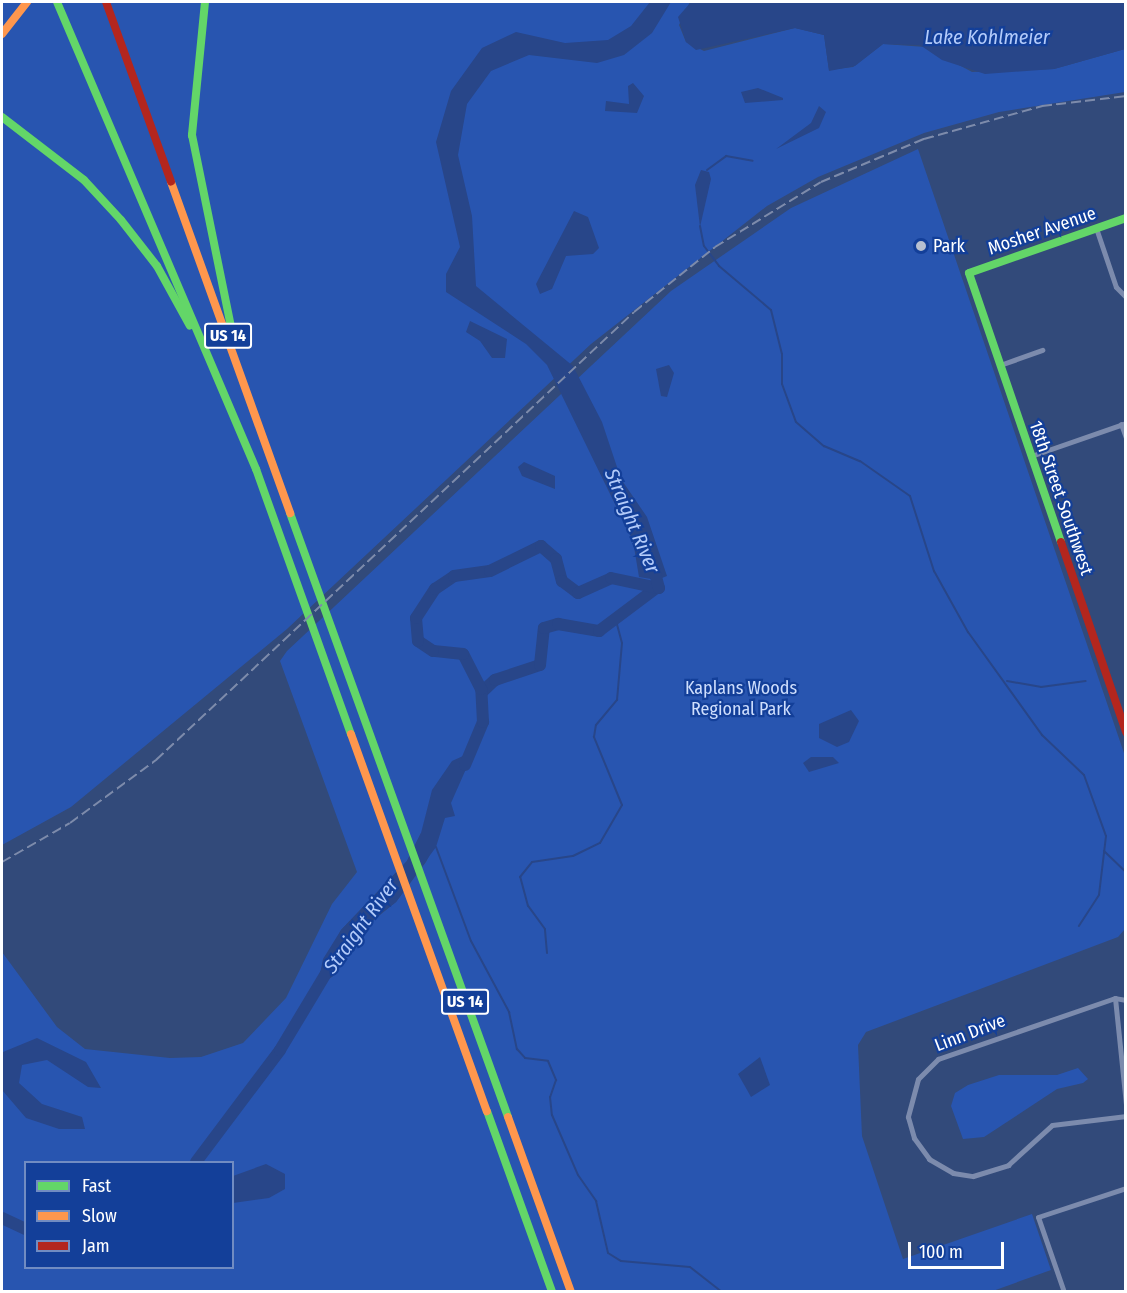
<!DOCTYPE html>
<html>
<head>
<meta charset="utf-8">
<style>
  body { margin:0 }
  #map { position:relative; width:1127px; height:1293px; overflow:hidden; background:#324a7a; font-family:"Fira Sans Condensed",sans-serif }
  div>[style] { position:absolute }
  [style*='--x'] { left:calc(var(--x)*1px); top:calc(var(--y)*1px); width:calc(var(--w)*1px); rotate:calc(var(--a)*1deg) }
  .green>* { inset:0; background:#2855b0 }
  .water>* { inset:0; background:#284689 }
  .stream>* { height:2px; margin:-1px; padding:0 1px; transform-origin:1px; border-radius:1px; background:#284689 }
  .river>* { height:12px; margin:-6px; padding:0 6px; transform-origin:6px; border-radius:6px; background:#284689 }
  .street>* { height:5px; margin:-2.5px; padding:0 2.5px; transform-origin:2.5px; border-radius:2.5px; background:#7c8bad }
  .fast>* { height:8px; margin:-4px; padding:0 4px; transform-origin:4px; border-radius:4px; background:#63d668 }
  .slow>* { height:8px; margin:-4px; padding:0 4px; transform-origin:4px; border-radius:4px; background:#ff974d }
  .jam>* { height:8px; margin:-4px; padding:0 4px; transform-origin:4px; border-radius:4px; background:#b3261e }
  .rail>* { height:2px; margin-top:-1px; transform-origin:0; background:repeating-linear-gradient(90deg,#7d8bab 0 10px,transparent 0 14.5px) }
  .dots>* { width:16px; height:16px; translate:-50% -50%; box-sizing:border-box; border:3px solid #133f99; border-radius:50% }
  span { translate:-50% -50%; white-space:nowrap; text-align:center; line-height:1.15; -webkit-text-stroke:4.5px #133f99; paint-order:stroke }
  .shield-label span { padding:2px 4px; background:#133f99; border:2px solid; border-radius:4px; -webkit-text-stroke-width:0 }
  .shield-label { font-size:16px; color:#fff; font-weight:700 }
  .street-label { font-size:18px; color:#fff }
  .poi-label { font-size:18px; color:#fff }
  .left { translate:0 -50%; text-align:left }
  .park-label { font-size:18px; color:#cedefd }
  .water-label { font-size:20px; color:#b3cbfa; font-style:italic }
  .frame { position:absolute; inset:0; border:3px solid #fff; pointer-events:none }
  .legend { position:absolute; left:24px; top:1161px; width:210px; height:108px; box-sizing:border-box; background:#133f99; border:2px solid #718cc2; margin:0; padding:8px 10px; list-style:none; font-size:18px; color:#fff }
  .legend li { display:flex; align-items:center; gap:12px; height:30px }
  .legend b { width:30px; border:2px solid #718cc2 }
  .scale { position:absolute; left:908px; top:1242px; width:96px; height:27px; box-sizing:border-box; border:3px solid #fff; border-top:0; padding-left:8px; font-size:18px; line-height:21px; white-space:nowrap; color:#fff; -webkit-text-stroke:4px #133f99; paint-order:stroke }
</style>
</head>
<body>
<div id="map">
  <div class="green">
    <div style="clip-path:polygon(2px 2px,690px 2px,679px 25px,686px 42px,704px 51px,795px 28px,824px 35px,829px 70px,853px 67px,883px 44px,926px 47px,972px 72px,1054px 69px,1125px 49px,1125px 92px,999px 112px,924px 133px,818px 177px,767px 206px,591px 344px,287px 629px,71px 807px,2px 845px)"></div>
    <div style="clip-path:polygon(evenodd,918px 149px,1125px 756px,1125px 929px,1118px 937px,866px 1032px,858px 1045px,862px 1136px,903px 1259px,1032px 1214px,1051px 1270px,990px 1292px,2px 1291px,2px 952px,57px 1027px,85px 1049px,170px 1058px,201px 1057px,243px 1043px,286px 998px,332px 904px,357px 872px,280px 661px,287px 651px,671px 291px,791px 208px,918px 149px,421px 833px,429px 856px,426px 862px,396px 902px,360px 931px,332px 977px,318px 977px,341px 930px,407px 861px,421px 833px,918px 149px,26px 1162px,232px 1162px,232px 1268px,26px 1268px,26px 1162px)"></div>
    <div style="clip-path:polygon(1078px 1068px,1088px 1079px,1083px 1083px,1057px 1089px,984px 1137px,963px 1139px,951px 1106px,955px 1093px,968px 1085px,999px 1075px,1057px 1075px)"></div>
  </div>
  <div class="water">
    <div style="clip-path:polygon(650px 2px,671px 2px,652px 33px,624px 55px,597px 63px,529px 55px,491px 71px,467px 104px,458px 155px,472px 216px,476px 286px,573px 366px,602px 422px,621px 479px,647px 517px,667px 576px,657px 580px,639px 577px,633px 541px,547px 365px,526px 344px,446px 292px,446px 274px,460px 247px,436px 142px,451px 91px,482px 48px,516px 32px,565px 43px,608px 40px,631px 26px)"></div>
    <div style="clip-path:polygon(691px 2px,1125px 2px,1125px 49px,1054px 69px,985px 74px,942px 60px,920px 45px,883px 44px,855px 66px,829px 71px,824px 35px,795px 28px,696px 50px,686px 42px,678px 17px)"></div>
    <div style="clip-path:polygon(633px 83px,644px 96px,637px 113px,605px 111px,606px 101px,629px 104px,628px 86px)"></div>
    <div style="clip-path:polygon(758px 88px,783px 98px,783px 100px,745px 103px,741px 92px)"></div>
    <div style="clip-path:polygon(819px 106px,826px 112px,819px 128px,776px 149px,811px 123px)"></div>
    <div style="clip-path:polygon(701px 170px,709px 172px,711px 179px,700px 227px,695px 185px)"></div>
    <div style="clip-path:polygon(574px 211px,588px 217px,599px 248px,593px 254px,566px 256px,552px 289px,540px 294px,536px 284px)"></div>
    <div style="clip-path:polygon(470px 321px,507px 339px,505px 358px,492px 358px,480px 341px,466px 332px)"></div>
    <div style="clip-path:polygon(669px 365px,674px 373px,667px 397px,661px 396px,656px 369px)"></div>
    <div style="clip-path:polygon(524px 462px,555px 476px,555px 489px,522px 476px,518px 467px)"></div>
    <div style="clip-path:polygon(851px 710px,859px 721px,849px 742px,837px 747px,819px 738px,819px 724px)"></div>
    <div style="clip-path:polygon(474px 751px,451px 803px,455px 816px,445px 818px,436px 847px,396px 902px,366px 925px,332px 977px,318px 984px,323px 959px,341px 930px,407px 861px,421px 833px,432px 790px,452px 761px)"></div>
    <div style="clip-path:polygon(811px 757px,833px 757px,839px 763px,809px 772px,803px 763px)"></div>
    <div style="clip-path:polygon(37px 1038px,86px 1062px,101px 1088px,88px 1087px,47px 1060px,22px 1065px,19px 1083px,42px 1104px,82px 1117px,85px 1129px,59px 1129px,26px 1118px,2px 1090px,3px 1052px)"></div>
    <div style="clip-path:polygon(760px 1057px,770px 1085px,751px 1097px,738px 1074px)"></div>
    <div style="clip-path:polygon(266px 1164px,285px 1174px,285px 1189px,269px 1198px,233px 1203px,233px 1176px)"></div>
  </div>
  <div class="stream">
    <div style="--x:707;--y:170;--w:24;--a:-36"></div>
    <div style="--x:726;--y:156;--w:27;--a:10"></div>
    <div style="--x:700;--y:226;--w:20;--a:79"></div>
    <div style="--x:704;--y:246;--w:25;--a:53"></div>
    <div style="--x:719;--y:266;--w:68;--a:40.2"></div>
    <div style="--x:771;--y:310;--w:45;--a:76"></div>
    <div style="--x:782;--y:354;--w:30;--a:90"></div>
    <div style="--x:782;--y:384;--w:40;--a:69.8"></div>
    <div style="--x:796;--y:422;--w:37;--a:41"></div>
    <div style="--x:824;--y:446;--w:39;--a:23"></div>
    <div style="--x:860;--y:461;--w:61;--a:35"></div>
    <div style="--x:910;--y:496;--w:79;--a:72.3"></div>
    <div style="--x:934;--y:571;--w:70;--a:60.9"></div>
    <div style="--x:968;--y:632;--w:127;--a:54.3"></div>
    <div style="--x:1042;--y:735;--w:58;--a:43.6"></div>
    <div style="--x:1084;--y:775;--w:65;--a:70.2"></div>
    <div style="--x:1106;--y:836;--w:59;--a:96.8"></div>
    <div style="--x:1099;--y:895;--w:37;--a:123"></div>
    <div style="--x:1007;--y:681;--w:35;--a:10"></div>
    <div style="--x:1041;--y:687;--w:45;--a:-7.6"></div>
    <div style="--x:436;--y:847;--w:100;--a:69.6"></div>
    <div style="--x:471;--y:941;--w:81;--a:61.8"></div>
    <div style="--x:509;--y:1012;--w:38;--a:78"></div>
    <div style="--x:517;--y:1049;--w:12;--a:48"></div>
    <div style="--x:525;--y:1058;--w:23;--a:7"></div>
    <div style="--x:548;--y:1061;--w:21;--a:67"></div>
    <div style="--x:556;--y:1080;--w:18;--a:109"></div>
    <div style="--x:550;--y:1097;--w:18;--a:84"></div>
    <div style="--x:552;--y:1115;--w:65;--a:66.6"></div>
    <div style="--x:578;--y:1175;--w:32;--a:55"></div>
    <div style="--x:596;--y:1201;--w:53;--a:77"></div>
    <div style="--x:608;--y:1253;--w:15;--a:32"></div>
    <div style="--x:621;--y:1261;--w:69;--a:5"></div>
    <div style="--x:690;--y:1267;--w:41;--a:38"></div>
    <div style="--x:1104;--y:851;--w:30;--a:44"></div>
    <div style="--x:547;--y:953;--w:24;--a:-95"></div>
    <div style="--x:545;--y:929;--w:29;--a:-126"></div>
    <div style="--x:528;--y:906;--w:30;--a:-105"></div>
    <div style="--x:520;--y:877;--w:19;--a:-51"></div>
    <div style="--x:532;--y:862;--w:41;--a:-8.3"></div>
    <div style="--x:573;--y:856;--w:30;--a:-26"></div>
    <div style="--x:600;--y:843;--w:44;--a:-59.9"></div>
    <div style="--x:622;--y:805;--w:74;--a:-112.4"></div>
    <div style="--x:594;--y:737;--w:12;--a:-81"></div>
    <div style="--x:596;--y:725;--w:33;--a:-50"></div>
    <div style="--x:617;--y:700;--w:57;--a:-85"></div>
    <div style="--x:622;--y:643;--w:28;--a:-105"></div>
  </div>
  <div class="river">
    <div style="--x:482;--y:692;--w:18;--a:-43"></div>
    <div style="--x:495;--y:680;--w:47;--a:-18.4"></div>
    <div style="--x:540;--y:665;--w:37;--a:-84"></div>
    <div style="--x:544;--y:628;--w:15;--a:-16"></div>
    <div style="--x:558;--y:624;--w:42;--a:9.7"></div>
    <div style="--x:599;--y:631;--w:70;--a:-36.9"></div>
    <div style="--x:465;--y:765;--w:47;--a:-67.3"></div>
    <div style="--x:483;--y:722;--w:33;--a:-93"></div>
    <div style="--x:481;--y:689;--w:39;--a:-117"></div>
    <div style="--x:463;--y:654;--w:30;--a:-174"></div>
    <div style="--x:433;--y:651;--w:18;--a:-146"></div>
    <div style="--x:418;--y:641;--w:23;--a:-95"></div>
    <div style="--x:416;--y:618;--w:35;--a:-57"></div>
    <div style="--x:435;--y:589;--w:23;--a:-34"></div>
    <div style="--x:454;--y:576;--w:36;--a:-8"></div>
    <div style="--x:490;--y:571;--w:57;--a:-26.1"></div>
    <div style="--x:541;--y:546;--w:20;--a:41"></div>
    <div style="--x:556;--y:559;--w:23;--a:75"></div>
    <div style="--x:562;--y:581;--w:20;--a:37"></div>
    <div style="--x:578;--y:593;--w:36;--a:-24"></div>
    <div style="--x:611;--y:578;--w:49;--a:11.8"></div>
    <div style="--x:659;--y:588;--w:24;--a:-105"></div>
    <div style="--x:196;--y:1162;--w:140;--a:-53.1"></div>
    <div style="--x:280;--y:1050;--w:93;--a:-59"></div>
    <div style="--x:2;--y:1218;--w:26;--a:25"></div>
  </div>
  <div class="street">
    <div style="--x:1096;--y:228;--w:62;--a:71.3"></div>
    <div style="--x:1116;--y:287;--w:14;--a:45"></div>
    <div style="--x:1000;--y:365;--w:45;--a:-19.7"></div>
    <div style="--x:1121;--y:424;--w:15;--a:70"></div>
    <div style="--x:1031;--y:456;--w:101;--a:-19.2"></div>
    <div style="--x:1115;--y:998;--w:107;--a:84.1"></div>
    <div style="--x:1126;--y:1000;--w:11;--a:-170"></div>
    <div style="--x:1115;--y:998;--w:187;--a:161"></div>
    <div style="--x:938;--y:1059;--w:28;--a:135"></div>
    <div style="--x:918;--y:1079;--w:39;--a:105"></div>
    <div style="--x:908;--y:1117;--w:22;--a:74"></div>
    <div style="--x:914;--y:1138;--w:26;--a:54"></div>
    <div style="--x:929;--y:1159;--w:28;--a:30"></div>
    <div style="--x:953;--y:1173;--w:20;--a:9"></div>
    <div style="--x:973;--y:1176;--w:37;--a:-17"></div>
    <div style="--x:1008;--y:1165;--w:59;--a:-42.3"></div>
    <div style="--x:1052;--y:1125;--w:75;--a:-6.9"></div>
    <div style="--x:1064;--y:1292;--w:79;--a:-109.1"></div>
    <div style="--x:1038;--y:1217;--w:93;--a:-18.2"></div>
  </div>
  <div class="fast">
    <div style="--x:57;--y:2;--w:508;--a:66.92"></div>
    <div style="--x:256;--y:469;--w:282;--a:70.3"></div>
    <div style="--x:205;--y:2;--w:134;--a:95.6"></div>
    <div style="--x:192;--y:135;--w:200;--a:78.5"></div>
    <div style="--x:2;--y:117;--w:103;--a:37.5"></div>
    <div style="--x:84;--y:180;--w:54;--a:47.2"></div>
    <div style="--x:121;--y:220;--w:58;--a:52"></div>
    <div style="--x:157;--y:266;--w:68;--a:61.2"></div>
    <div style="--x:290;--y:513;--w:642;--a:70.15"></div>
    <div style="--x:1061;--y:542;--w:284;--a:-108.9"></div>
    <div style="--x:969;--y:273;--w:166;--a:-19.3"></div>
    <div style="--x:487;--y:1111;--w:192;--a:70.2"></div>
  </div>
  <div class="slow">
    <div style="--x:2;--y:34;--w:41;--a:-52"></div>
    <div style="--x:171;--y:182;--w:352;--a:70.2"></div>
    <div style="--x:351;--y:734;--w:401;--a:70.2"></div>
    <div style="--x:508;--y:1117;--w:186;--a:70.2"></div>
  </div>
  <div class="jam">
    <div style="--x:106;--y:2;--w:191;--a:70.1"></div>
    <div style="--x:1061;--y:542;--w:201;--a:71.1"></div>
  </div>
  <div class="rail">
    <div style="--x:2;--y:862;--w:78;--a:-29.8"></div>
    <div style="--x:70;--y:823;--w:107;--a:-36.2"></div>
    <div style="--x:156;--y:760;--w:655;--a:-43.14"></div>
    <div style="--x:634;--y:312;--w:104;--a:-38.7"></div>
    <div style="--x:715;--y:247;--w:124;--a:-31.5"></div>
    <div style="--x:821;--y:182;--w:112;--a:-22.7"></div>
    <div style="--x:924;--y:139;--w:123;--a:-15.6"></div>
    <div style="--x:1042;--y:106;--w:85;--a:-6.8"></div>
  </div>
  <div class="dots">
    <div style="left:921px;top:246px;background:#b7c0d0"></div>
  </div>
  <div class="shield-label">
    <span style="left:228px;top:336px">US 14</span>
    <span style="left:465px;top:1002px">US 14</span>
  </div>
  <div class="street-label">
    <span style="left:1042px;top:231px;rotate:-19deg">Mosher Avenue</span>
    <span style="left:1061px;top:498px;rotate:71deg">18th Street Southwest</span>
    <span style="left:970px;top:1033px;rotate:-21deg">Linn Drive</span>
  </div>
  <div class="poi-label">
    <span class="left" style="left:933px;top:246px">Park</span>
  </div>
  <div class="park-label">
    <span style="left:741px;top:699px">Kaplans Woods<br>Regional Park</span>
  </div>
  <div class="water-label">
    <span style="left:987px;top:37px">Lake Kohlmeier</span>
    <span style="left:632px;top:521px;rotate:67deg">Straight River</span>
    <span style="left:361px;top:926px;rotate:-54deg">Straight River</span>
  </div>
  <div class="frame"></div>
  <ul class="legend">
  <li><b style="height:8px;background:#63d668"></b>Fast</li>
  <li><b style="height:8px;background:#ff974d"></b>Slow</li>
  <li><b style="height:8px;background:#b3261e"></b>Jam</li>
  </ul>
  <div class="scale">100 m</div>
</div>
</body>
</html>
